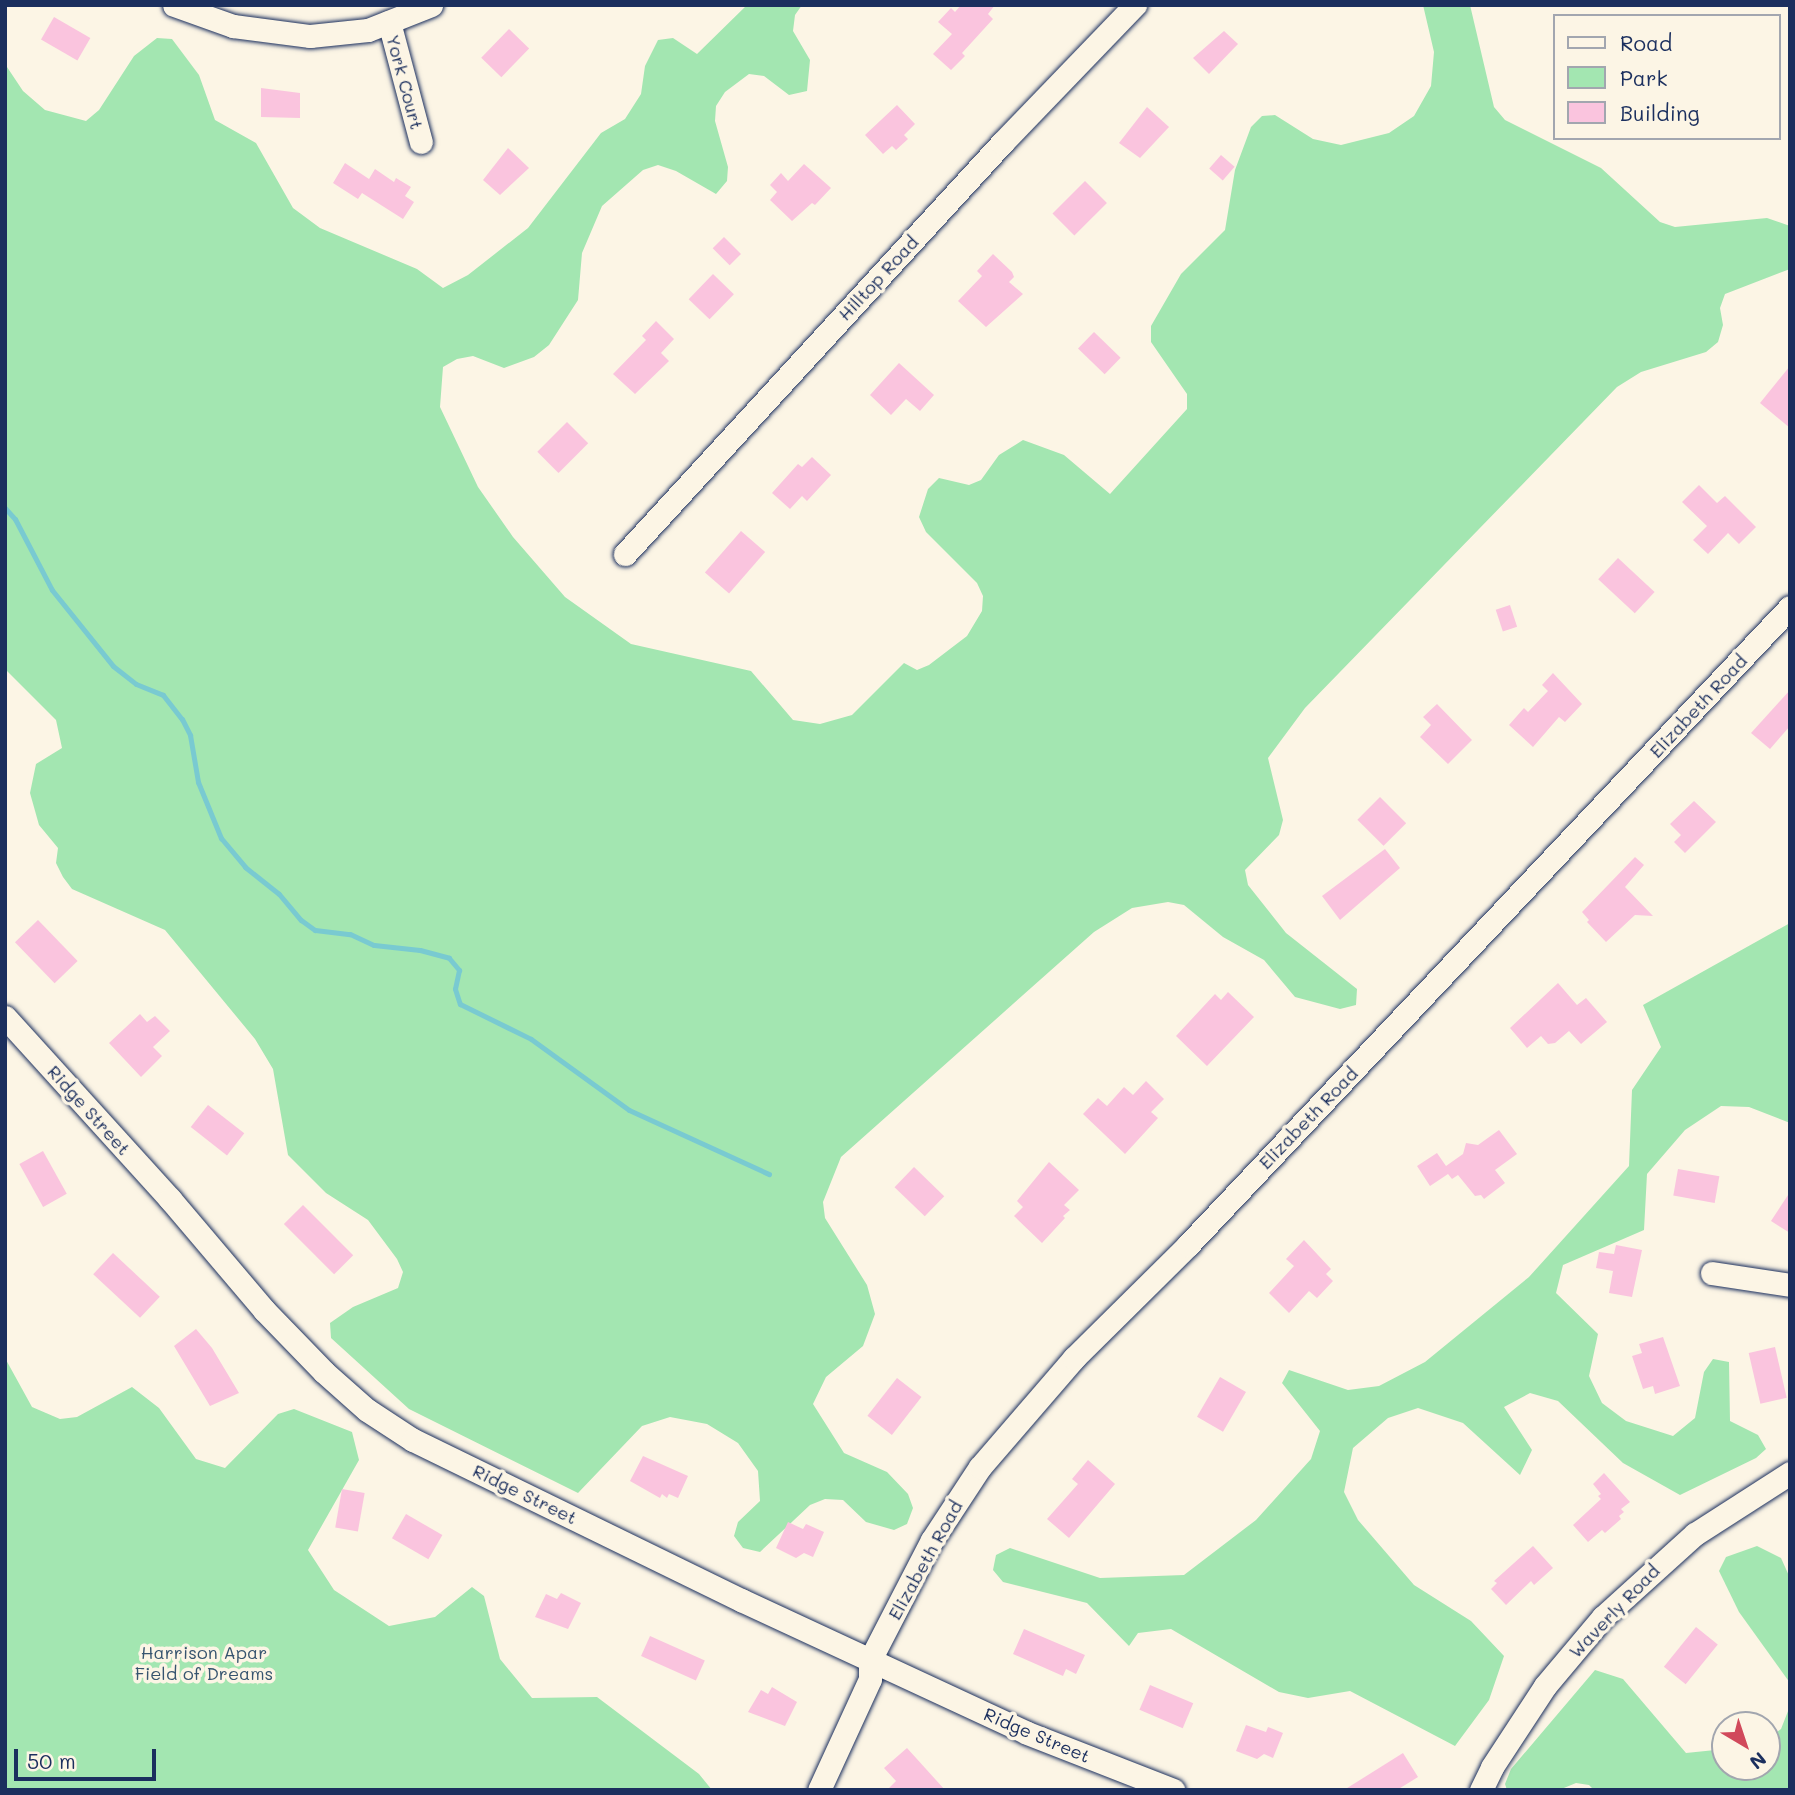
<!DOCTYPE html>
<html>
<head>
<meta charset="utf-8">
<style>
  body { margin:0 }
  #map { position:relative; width:1795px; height:1795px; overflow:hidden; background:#fcf5e5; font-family:Mali,sans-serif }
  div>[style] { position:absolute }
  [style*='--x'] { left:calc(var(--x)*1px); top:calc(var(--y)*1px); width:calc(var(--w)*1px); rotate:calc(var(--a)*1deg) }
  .green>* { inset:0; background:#a3e6b1 }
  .stream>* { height:5px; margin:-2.5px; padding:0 2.5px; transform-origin:2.5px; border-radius:2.5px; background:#79cad1 }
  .building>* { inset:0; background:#fac4de; transform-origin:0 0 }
  .roads { filter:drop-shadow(0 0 2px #1b2f5e) drop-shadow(0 0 2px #1b2f5e) }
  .street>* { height:23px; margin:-11.5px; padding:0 11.5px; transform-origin:11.5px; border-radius:11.5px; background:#fcf5e5 }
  span { translate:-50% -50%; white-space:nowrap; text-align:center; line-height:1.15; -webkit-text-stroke:7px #fcf5e5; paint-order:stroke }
  .street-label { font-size:18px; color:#1b2f5e }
  .park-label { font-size:18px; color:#36546f }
  .frame { position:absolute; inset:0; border:7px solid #1b2f5e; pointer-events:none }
  .legend { position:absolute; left:1553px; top:14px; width:228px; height:126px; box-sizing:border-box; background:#fcf5e5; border:2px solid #a2a6af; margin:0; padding:9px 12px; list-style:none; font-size:21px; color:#1b2f5e }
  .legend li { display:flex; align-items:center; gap:14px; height:35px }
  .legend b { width:35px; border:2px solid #a2a6af }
  .north { position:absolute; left:1711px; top:1711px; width:70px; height:70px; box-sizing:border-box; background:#fcf5e5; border:2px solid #a2a6af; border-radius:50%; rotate:141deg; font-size:19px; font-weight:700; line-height:28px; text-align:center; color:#1b2f5e }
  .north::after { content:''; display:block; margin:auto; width:24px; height:32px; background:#d1495b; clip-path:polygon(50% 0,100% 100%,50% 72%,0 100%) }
  .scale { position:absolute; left:14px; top:1749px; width:142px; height:32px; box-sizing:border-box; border:4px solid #1b2f5e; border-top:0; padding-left:9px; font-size:21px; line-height:24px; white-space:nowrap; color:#1b2f5e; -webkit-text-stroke:5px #fcf5e5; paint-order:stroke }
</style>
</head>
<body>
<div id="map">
  <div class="green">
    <div style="clip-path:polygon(747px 5px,802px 5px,795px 15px,793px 31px,810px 60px,807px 91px,789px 95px,764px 76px,749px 74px,725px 92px,716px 106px,715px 121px,728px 167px,727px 181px,716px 194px,676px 171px,658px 165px,643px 170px,602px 206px,582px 253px,578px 300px,549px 345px,534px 357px,504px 368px,473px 356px,457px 359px,443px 367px,440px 407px,478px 487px,513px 537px,565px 597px,631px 644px,751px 671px,793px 720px,820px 724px,852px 715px,904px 663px,917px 670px,929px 665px,967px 636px,982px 611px,983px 596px,977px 583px,926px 532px,919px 517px,928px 489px,939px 478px,969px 485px,981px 480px,999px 455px,1023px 440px,1064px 455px,1110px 494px,1187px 409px,1187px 394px,1151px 342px,1151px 326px,1181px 274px,1225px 230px,1235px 170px,1251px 127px,1262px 116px,1275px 115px,1313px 139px,1341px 145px,1389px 133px,1414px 116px,1431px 86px,1434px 52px,1423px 5px,1470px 5px,1494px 107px,1505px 120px,1601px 168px,1660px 222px,1675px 227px,1767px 218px,1790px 226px,1790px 269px,1725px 294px,1720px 308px,1723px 325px,1718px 342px,1706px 352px,1641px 372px,1617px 387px,1305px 708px,1268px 758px,1283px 820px,1279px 835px,1245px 870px,1248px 885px,1286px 933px,1357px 989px,1356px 1005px,1340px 1009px,1295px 997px,1264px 960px,1223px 937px,1184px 905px,1168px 902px,1132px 908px,1094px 932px,841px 1157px,823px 1202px,825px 1218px,867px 1285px,875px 1314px,863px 1346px,826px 1377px,813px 1404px,844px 1453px,887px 1472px,908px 1494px,913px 1508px,907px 1524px,894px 1530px,866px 1522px,843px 1500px,825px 1499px,810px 1505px,760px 1552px,743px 1548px,734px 1536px,738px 1522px,760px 1501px,758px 1471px,738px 1443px,707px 1424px,670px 1417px,642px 1426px,578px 1493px,409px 1409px,331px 1338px,330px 1323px,353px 1307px,398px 1288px,403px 1272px,397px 1259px,368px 1220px,326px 1193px,288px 1155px,273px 1069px,255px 1039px,165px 930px,72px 889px,63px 877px,56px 863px,58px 848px,39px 825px,30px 793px,36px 764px,62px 748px,56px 720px,5px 669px,5px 64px,23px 91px,45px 110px,86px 121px,99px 110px,134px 56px,157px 38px,172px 39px,199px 75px,215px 120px,256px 143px,293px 208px,320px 228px,417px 269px,443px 288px,468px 275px,528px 228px,601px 133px,625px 119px,641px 94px,645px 66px,658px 40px,673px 38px,697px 54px)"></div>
    <div style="clip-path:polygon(1790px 923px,1790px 1123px,1749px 1107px,1721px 1106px,1685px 1130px,1647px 1174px,1644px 1230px,1563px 1265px,1556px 1293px,1598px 1334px,1589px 1376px,1602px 1403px,1626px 1421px,1673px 1436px,1695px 1418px,1704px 1372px,1713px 1359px,1729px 1362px,1730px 1421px,1758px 1435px,1766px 1449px,1756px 1458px,1680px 1495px,1623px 1463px,1558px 1401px,1530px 1393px,1504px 1407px,1532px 1450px,1520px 1475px,1463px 1423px,1418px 1408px,1388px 1418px,1353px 1448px,1344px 1492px,1358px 1520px,1414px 1585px,1471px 1621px,1504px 1656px,1489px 1700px,1455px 1746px,1350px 1691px,1308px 1698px,1279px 1692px,1171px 1629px,1138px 1633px,1129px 1646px,1087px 1603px,1003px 1582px,993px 1570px,996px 1555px,1010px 1548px,1100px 1578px,1184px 1575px,1256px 1520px,1311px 1459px,1320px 1431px,1282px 1383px,1289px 1370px,1348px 1390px,1379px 1386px,1425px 1362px,1529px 1277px,1629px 1166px,1632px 1090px,1661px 1047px,1643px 1005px)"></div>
    <div style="clip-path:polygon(5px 1358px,32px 1407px,60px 1419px,77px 1417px,132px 1387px,159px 1408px,196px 1459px,225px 1468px,278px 1414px,294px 1409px,352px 1432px,359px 1460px,308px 1550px,334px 1590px,389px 1626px,435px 1617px,472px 1587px,484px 1596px,500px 1659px,532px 1698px,597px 1697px,699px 1774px,712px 1790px,5px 1790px)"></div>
    <div style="clip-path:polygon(1757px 1546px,1781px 1558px,1790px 1578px,1790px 1683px,1739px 1612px,1719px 1571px,1726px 1557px)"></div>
    <div style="clip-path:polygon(1595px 1670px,1623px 1679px,1686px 1753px,1725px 1749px,1725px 1767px,1767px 1767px,1767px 1739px,1781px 1729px,1790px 1706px,1790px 1790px,1594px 1790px,1589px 1785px,1576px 1783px,1559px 1790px,1507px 1790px,1505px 1784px,1511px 1769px)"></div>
  </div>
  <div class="stream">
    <div style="--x:5;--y:508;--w:15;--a:48"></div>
    <div style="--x:15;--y:519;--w:80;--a:62.5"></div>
    <div style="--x:52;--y:590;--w:97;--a:51.2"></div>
    <div style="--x:113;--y:666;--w:29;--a:38"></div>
    <div style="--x:136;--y:684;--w:29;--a:22"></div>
    <div style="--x:163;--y:695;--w:31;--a:52"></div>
    <div style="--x:182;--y:719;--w:18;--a:63"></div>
    <div style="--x:190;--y:735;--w:48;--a:80.3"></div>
    <div style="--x:198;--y:782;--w:61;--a:67.7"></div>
    <div style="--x:221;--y:838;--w:38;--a:50"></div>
    <div style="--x:245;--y:867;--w:43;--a:38.5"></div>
    <div style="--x:279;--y:894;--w:34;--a:50"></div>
    <div style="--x:301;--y:920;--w:17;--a:36"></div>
    <div style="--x:315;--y:930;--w:35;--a:7"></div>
    <div style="--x:350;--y:934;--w:26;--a:25"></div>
    <div style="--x:374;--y:945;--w:46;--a:6.2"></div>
    <div style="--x:420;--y:950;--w:30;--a:15"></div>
    <div style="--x:449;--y:958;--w:16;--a:50"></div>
    <div style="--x:459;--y:970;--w:19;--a:102"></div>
    <div style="--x:455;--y:989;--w:16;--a:72"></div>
    <div style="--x:460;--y:1004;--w:79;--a:26.2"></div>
    <div style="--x:531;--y:1039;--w:121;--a:35.9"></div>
    <div style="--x:629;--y:1110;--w:154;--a:24.6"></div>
  </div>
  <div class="building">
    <div style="clip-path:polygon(961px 5px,995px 5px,988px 14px,993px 19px,962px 53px,965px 56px,951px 70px,933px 54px,952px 34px,938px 22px,951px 8px,955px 12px)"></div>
    <div style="left:54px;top:17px;width:42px;height:26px;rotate:30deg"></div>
    <div style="left:509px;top:29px;width:28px;height:40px;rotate:44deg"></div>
    <div style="clip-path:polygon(1224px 31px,1238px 44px,1209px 74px,1193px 58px)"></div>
    <div style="clip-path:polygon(261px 88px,300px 93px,300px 118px,261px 117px)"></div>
    <div style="clip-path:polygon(897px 105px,915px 124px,904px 135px,908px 139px,896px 150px,892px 146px,883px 154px,865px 135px)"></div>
    <div style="clip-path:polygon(1147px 107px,1169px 127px,1140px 158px,1119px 143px)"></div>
    <div style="clip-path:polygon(508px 148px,529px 168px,500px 195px,483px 180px)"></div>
    <div style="left:1221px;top:155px;width:18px;height:18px;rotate:41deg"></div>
    <div style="clip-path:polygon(345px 163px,369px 179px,375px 169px,394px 182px,396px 178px,411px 187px,405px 196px,414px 202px,403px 219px,362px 193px,358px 199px,333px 183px)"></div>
    <div style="clip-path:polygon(804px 164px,831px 188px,815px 205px,812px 203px,792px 221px,770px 200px,777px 192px,770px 185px,781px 173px,788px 181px)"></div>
    <div style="left:1085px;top:181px;width:31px;height:46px;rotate:45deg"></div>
    <div style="left:724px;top:237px;width:24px;height:16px;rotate:45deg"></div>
    <div style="clip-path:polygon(993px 254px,1012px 272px,1014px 277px,1009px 282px,1023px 294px,986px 327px,958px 301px,982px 276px,977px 271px)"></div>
    <div style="left:713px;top:274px;width:29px;height:35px;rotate:44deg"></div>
    <div style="clip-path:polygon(656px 321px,674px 339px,661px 353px,669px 361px,635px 394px,613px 374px,646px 340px,642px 336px)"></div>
    <div style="left:1094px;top:332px;width:37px;height:23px;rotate:44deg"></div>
    <div style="clip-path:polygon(899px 363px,934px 395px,920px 411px,906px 399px,891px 415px,870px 395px)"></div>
    <div style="clip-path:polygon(1790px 366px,1790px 428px,1760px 403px)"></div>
    <div style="left:567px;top:422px;width:30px;height:42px;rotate:45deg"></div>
    <div style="clip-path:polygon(812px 457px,831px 475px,807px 501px,802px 496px,790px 509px,772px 493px,798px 464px,802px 467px)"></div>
    <div style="clip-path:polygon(1699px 485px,1717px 503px,1725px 496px,1756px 527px,1739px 544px,1728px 533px,1708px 554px,1693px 540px,1707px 526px,1682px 502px)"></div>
    <div style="left:741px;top:531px;width:32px;height:55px;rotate:41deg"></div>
    <div style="left:1618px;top:558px;width:50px;height:29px;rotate:43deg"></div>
    <div style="left:1510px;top:605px;width:23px;height:15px;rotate:72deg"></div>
    <div style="clip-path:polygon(1553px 673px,1582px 704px,1565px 722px,1559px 717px,1533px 747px,1509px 725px,1524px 708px,1528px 712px,1548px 691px,1542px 685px)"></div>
    <div style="clip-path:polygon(1790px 690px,1790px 726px,1770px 749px,1751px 733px)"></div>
    <div style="clip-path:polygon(1437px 704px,1472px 740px,1448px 764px,1420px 737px,1431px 725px,1423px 717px)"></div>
    <div style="left:1380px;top:797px;width:37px;height:32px;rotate:45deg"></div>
    <div style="clip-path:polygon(1694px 801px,1716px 822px,1685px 853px,1674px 842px,1681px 835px,1670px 824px)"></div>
    <div style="clip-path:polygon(1385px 849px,1400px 868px,1340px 920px,1322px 896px)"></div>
    <div style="clip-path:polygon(1635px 857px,1644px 865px,1625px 887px,1653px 916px,1635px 915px,1606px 942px,1587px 922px,1589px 920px,1582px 912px)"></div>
    <div style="left:38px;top:920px;width:57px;height:32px;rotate:46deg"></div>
    <div style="clip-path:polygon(1558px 983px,1577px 1005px,1586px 998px,1607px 1022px,1581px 1044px,1569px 1031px,1555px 1043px,1548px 1044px,1541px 1036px,1527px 1048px,1510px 1028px)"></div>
    <div style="clip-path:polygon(1228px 992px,1254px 1017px,1207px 1066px,1176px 1036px,1215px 994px,1221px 1000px)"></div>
    <div style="clip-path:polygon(140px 1014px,147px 1022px,155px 1016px,170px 1031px,153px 1047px,162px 1056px,141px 1077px,109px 1043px)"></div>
    <div style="clip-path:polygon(1146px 1081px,1164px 1099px,1151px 1112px,1158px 1118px,1125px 1154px,1083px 1114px,1098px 1098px,1107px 1106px,1124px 1087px,1133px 1095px)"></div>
    <div style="left:208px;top:1105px;width:46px;height:28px;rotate:38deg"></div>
    <div style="clip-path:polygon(1499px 1130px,1517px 1154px,1495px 1170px,1505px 1183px,1484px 1199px,1481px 1195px,1475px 1196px,1458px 1175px,1452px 1179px,1448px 1174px,1430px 1186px,1417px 1166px,1437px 1153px,1446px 1166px,1463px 1154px,1466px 1143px,1478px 1145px)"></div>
    <div style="left:43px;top:1151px;width:49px;height:27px;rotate:61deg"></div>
    <div style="clip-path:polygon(1049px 1162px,1079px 1190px,1064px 1205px,1070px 1210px,1063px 1216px,1065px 1218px,1042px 1243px,1014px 1216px,1023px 1207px,1017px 1201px)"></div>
    <div style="left:914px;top:1167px;width:42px;height:28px;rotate:44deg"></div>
    <div style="left:1678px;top:1169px;width:42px;height:27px;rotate:10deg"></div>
    <div style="clip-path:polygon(1790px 1192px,1790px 1233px,1771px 1221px)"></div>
    <div style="left:303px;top:1205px;width:71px;height:27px;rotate:45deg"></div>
    <div style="clip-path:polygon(1304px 1240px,1331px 1269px,1326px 1274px,1333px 1281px,1317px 1298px,1309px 1291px,1289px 1313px,1269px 1293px,1294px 1266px,1286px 1259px)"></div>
    <div style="clip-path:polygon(1616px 1245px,1642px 1250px,1632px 1297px,1609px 1293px,1613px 1271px,1596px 1268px,1599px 1252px,1614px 1254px)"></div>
    <div style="left:113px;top:1253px;width:64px;height:29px;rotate:43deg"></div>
    <div style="clip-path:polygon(196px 1329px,212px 1348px,239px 1393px,210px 1406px,174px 1346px)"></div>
    <div style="clip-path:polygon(1663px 1337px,1680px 1386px,1655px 1394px,1653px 1386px,1643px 1389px,1632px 1356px,1642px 1353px,1639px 1344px)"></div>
    <div style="left:1775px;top:1347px;width:52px;height:27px;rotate:77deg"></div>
    <div style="left:1220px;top:1377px;width:30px;height:46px;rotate:30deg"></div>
    <div style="left:897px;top:1378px;width:31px;height:48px;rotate:38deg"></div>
    <div style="clip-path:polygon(643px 1456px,688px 1476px,678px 1498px,669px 1494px,667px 1498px,662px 1494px,660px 1498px,630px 1481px)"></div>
    <div style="clip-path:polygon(1088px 1460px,1115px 1484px,1069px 1538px,1047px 1519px,1078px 1484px,1072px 1479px)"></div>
    <div style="clip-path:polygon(1604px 1473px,1630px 1502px,1621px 1509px,1624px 1512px,1619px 1516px,1621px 1519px,1605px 1533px,1602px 1530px,1588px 1542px,1573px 1525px,1601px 1499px,1598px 1496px,1601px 1494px,1593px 1484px)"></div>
    <div style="left:342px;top:1489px;width:23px;height:39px;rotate:10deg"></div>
    <div style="left:406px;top:1514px;width:42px;height:28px;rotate:30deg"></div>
    <div style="clip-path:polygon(788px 1522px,803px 1529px,806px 1524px,824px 1532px,813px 1557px,804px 1553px,796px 1558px,776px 1548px)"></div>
    <div style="clip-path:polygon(1533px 1546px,1553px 1568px,1534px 1585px,1531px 1581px,1506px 1605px,1491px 1589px,1497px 1583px,1494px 1581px)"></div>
    <div style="clip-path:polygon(561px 1593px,581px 1603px,568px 1629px,535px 1617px,546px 1594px,557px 1599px)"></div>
    <div style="left:1696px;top:1627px;width:28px;height:51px;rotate:39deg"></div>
    <div style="clip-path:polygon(1024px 1629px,1085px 1655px,1076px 1674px,1066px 1669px,1063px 1676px,1013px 1654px)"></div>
    <div style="left:650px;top:1636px;width:60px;height:22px;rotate:24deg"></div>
    <div style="left:1150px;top:1685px;width:47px;height:27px;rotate:23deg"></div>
    <div style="clip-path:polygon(772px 1687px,797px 1702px,785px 1726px,748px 1712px,761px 1690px,768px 1694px)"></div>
    <div style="clip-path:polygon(1246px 1725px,1266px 1732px,1268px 1727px,1283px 1733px,1273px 1758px,1264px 1754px,1257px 1759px,1236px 1751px)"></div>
    <div style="clip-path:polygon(907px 1748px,945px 1790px,887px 1790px,896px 1781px,884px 1768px)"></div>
    <div style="clip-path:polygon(1403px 1753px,1418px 1777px,1397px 1790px,1344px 1790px)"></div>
  </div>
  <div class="roads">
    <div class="street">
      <div style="--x:174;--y:5;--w:63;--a:19.6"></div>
      <div style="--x:233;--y:26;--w:78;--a:7.4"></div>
      <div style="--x:310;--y:36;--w:58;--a:-5.9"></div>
      <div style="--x:368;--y:30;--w:68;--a:-21.6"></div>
      <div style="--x:389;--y:22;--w:124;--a:75.1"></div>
      <div style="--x:625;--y:554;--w:558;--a:-47.47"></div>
      <div style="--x:1002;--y:143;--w:192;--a:-46.1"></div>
      <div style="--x:5;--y:1017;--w:246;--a:47.8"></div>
      <div style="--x:170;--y:1199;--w:145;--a:49.7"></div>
      <div style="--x:264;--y:1310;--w:86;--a:45.9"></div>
      <div style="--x:324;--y:1372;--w:57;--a:41.5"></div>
      <div style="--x:367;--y:1410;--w:55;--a:33.1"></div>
      <div style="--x:413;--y:1440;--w:365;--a:26"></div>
      <div style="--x:741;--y:1600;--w:315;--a:24.9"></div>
      <div style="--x:1027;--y:1733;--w:157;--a:21.3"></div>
      <div style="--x:1712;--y:1273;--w:79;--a:8.7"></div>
      <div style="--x:819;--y:1790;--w:122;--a:-65.3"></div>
      <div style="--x:870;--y:1679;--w:19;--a:-90"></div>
      <div style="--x:870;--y:1660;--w:135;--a:-62.7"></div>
      <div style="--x:932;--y:1540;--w:87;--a:-56.7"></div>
      <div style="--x:980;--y:1467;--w:144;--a:-49.2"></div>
      <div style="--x:1074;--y:1358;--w:161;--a:-44.7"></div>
      <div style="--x:1188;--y:1245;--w:877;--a:-46.66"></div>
      <div style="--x:1481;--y:1790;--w:25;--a:-64"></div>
      <div style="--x:1492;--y:1767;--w:97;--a:-56.8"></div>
      <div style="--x:1545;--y:1686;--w:90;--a:-50"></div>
      <div style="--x:1603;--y:1617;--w:124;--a:-42.1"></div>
      <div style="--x:1695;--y:1534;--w:113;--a:-32.7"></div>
    </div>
  </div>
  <div class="street-label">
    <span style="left:405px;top:82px;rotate:75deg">York Court</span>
    <span style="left:878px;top:278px;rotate:-47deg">Hilltop Road</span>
    <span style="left:1698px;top:706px;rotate:-47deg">Elizabeth Road</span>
    <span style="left:89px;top:1110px;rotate:48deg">Ridge Street</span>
    <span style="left:1308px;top:1118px;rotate:-46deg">Elizabeth Road</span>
    <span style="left:525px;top:1494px;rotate:26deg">Ridge Street</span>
    <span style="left:925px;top:1560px;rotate:-61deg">Elizabeth Road</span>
    <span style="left:1614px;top:1611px;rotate:-46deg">Waverly Road</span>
    <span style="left:1037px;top:1735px;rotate:23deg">Ridge Street</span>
  </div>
  <div class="park-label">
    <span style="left:204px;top:1663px">Harrison Apar<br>Field of Dreams</span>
  </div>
  <div class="frame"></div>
  <ul class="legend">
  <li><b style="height:9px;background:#fcf5e5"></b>Road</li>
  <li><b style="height:19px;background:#a3e6b1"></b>Park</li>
  <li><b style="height:19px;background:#fac4de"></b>Building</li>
  </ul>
  <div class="north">N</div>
  <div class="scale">50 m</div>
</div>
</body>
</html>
